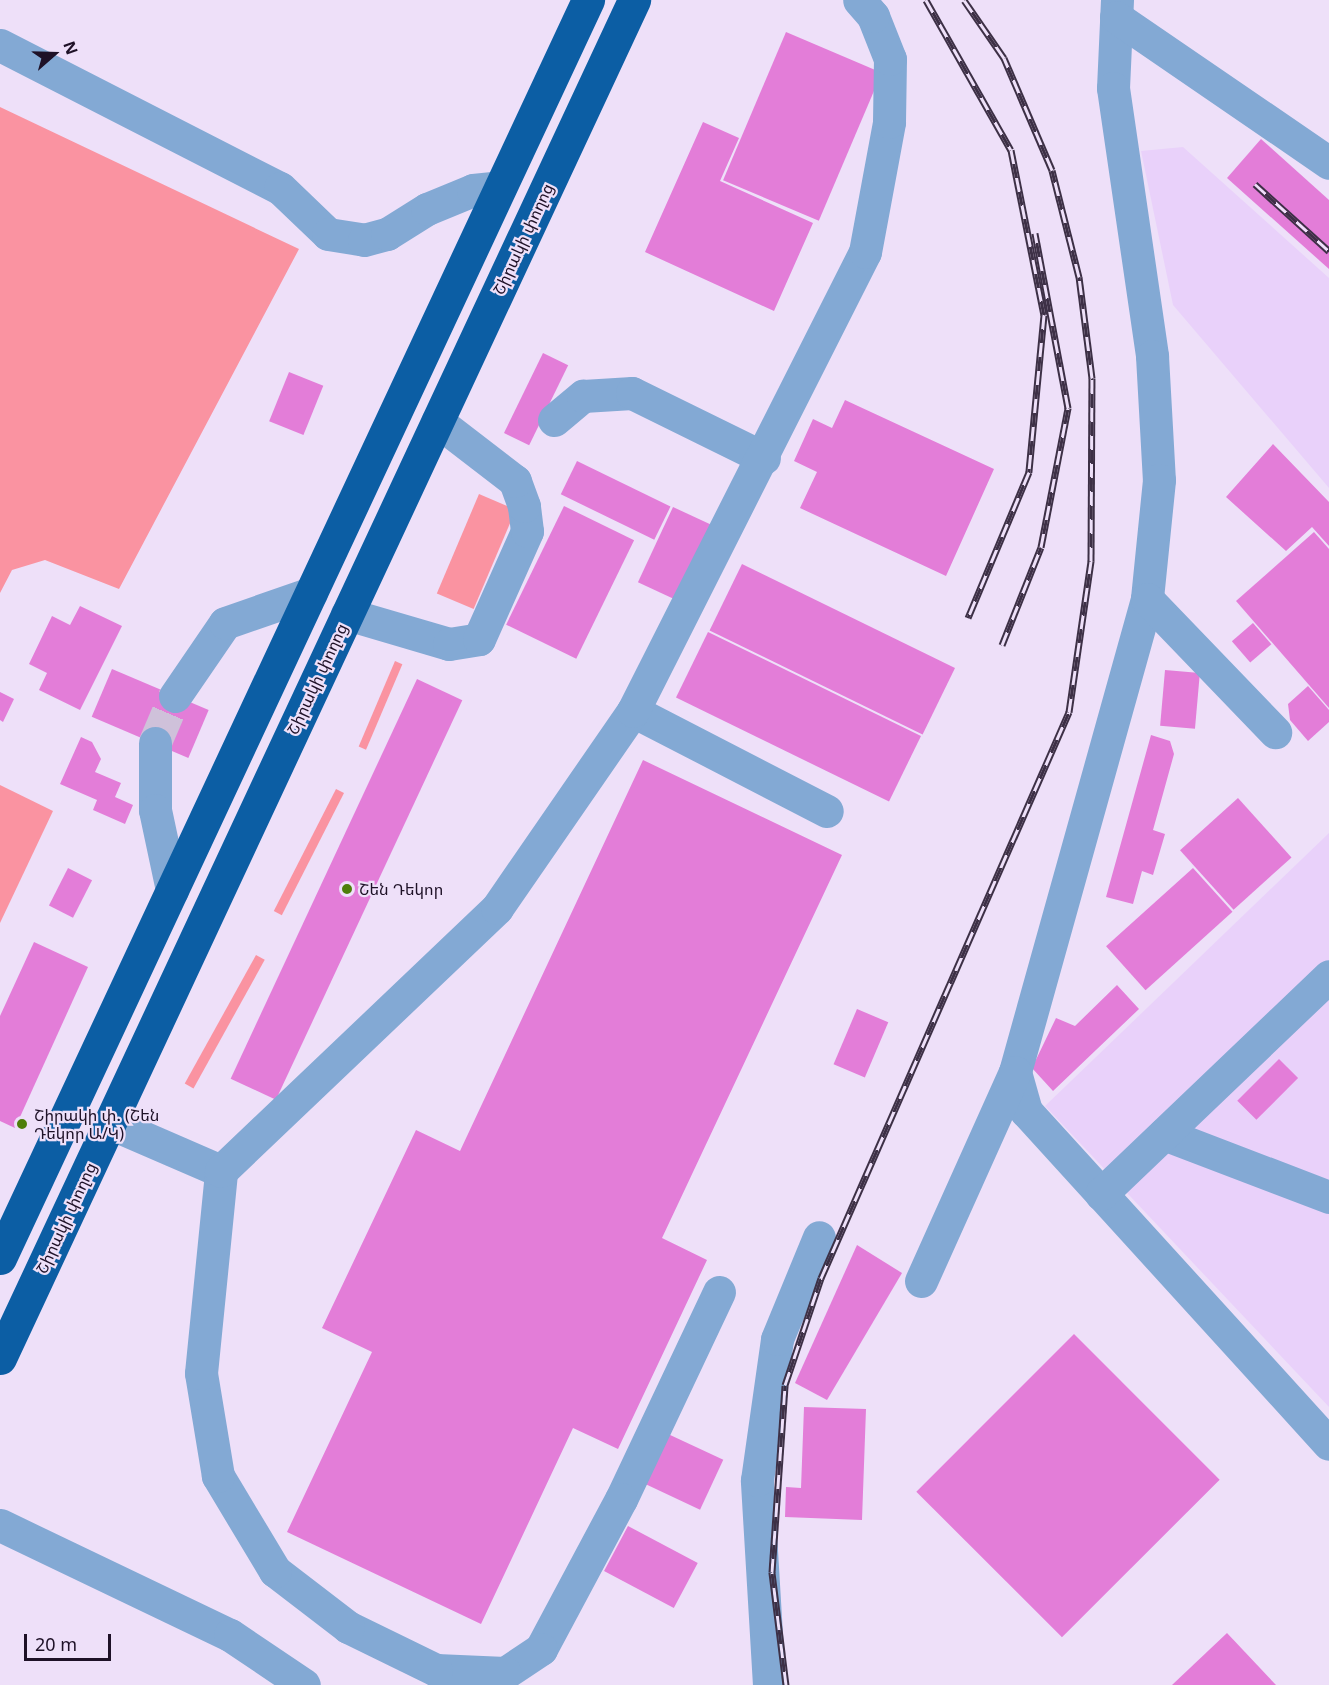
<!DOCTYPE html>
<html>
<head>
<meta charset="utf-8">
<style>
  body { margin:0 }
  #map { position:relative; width:1329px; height:1685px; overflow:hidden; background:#eee0f9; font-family:Georgia,"Noto Sans Armenian",serif }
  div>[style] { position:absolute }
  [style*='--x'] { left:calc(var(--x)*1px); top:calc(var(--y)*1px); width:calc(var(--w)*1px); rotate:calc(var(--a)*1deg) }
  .built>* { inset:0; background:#e9d1fa }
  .green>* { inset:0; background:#fa93a1; transform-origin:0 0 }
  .building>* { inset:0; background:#e37dd8; transform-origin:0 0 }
  .minor-tunnel>* { height:33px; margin-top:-16.5px; transform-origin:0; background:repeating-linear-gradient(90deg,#cfc1da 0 33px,transparent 0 49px) }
  .minor>* { height:33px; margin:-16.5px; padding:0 16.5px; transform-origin:16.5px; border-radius:16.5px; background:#83a9d4 }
  .highway>* { height:33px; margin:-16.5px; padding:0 16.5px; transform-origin:16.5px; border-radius:16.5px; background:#0c5ea4 }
  .rail>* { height:7px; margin-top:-3.5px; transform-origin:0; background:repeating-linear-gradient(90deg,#eee0f9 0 14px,#3d3046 0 28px); box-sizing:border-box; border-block:2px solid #3d3046 }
  .dots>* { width:16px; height:16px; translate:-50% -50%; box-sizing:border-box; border:3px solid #eee0f9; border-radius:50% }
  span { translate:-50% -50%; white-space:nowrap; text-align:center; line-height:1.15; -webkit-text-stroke:4.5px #eee0f9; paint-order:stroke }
  .street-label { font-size:16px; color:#1e1127 }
  .poi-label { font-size:16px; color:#1e1127 }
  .left { translate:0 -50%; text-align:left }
  .north { position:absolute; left:24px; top:24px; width:60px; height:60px; -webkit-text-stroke:4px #eee0f9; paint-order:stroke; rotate:70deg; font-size:16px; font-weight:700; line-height:24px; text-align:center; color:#1e1127 }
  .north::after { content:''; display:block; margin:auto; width:21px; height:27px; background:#1e1127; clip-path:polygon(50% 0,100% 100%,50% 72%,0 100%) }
  .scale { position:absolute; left:24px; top:1634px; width:87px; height:27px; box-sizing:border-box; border:3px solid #1e1127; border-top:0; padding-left:8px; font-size:18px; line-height:21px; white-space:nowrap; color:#1e1127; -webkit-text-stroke:4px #eee0f9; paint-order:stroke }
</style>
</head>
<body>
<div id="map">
  <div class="built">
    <div style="clip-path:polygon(1183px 147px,1329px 278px,1329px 488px,1173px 305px,1141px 151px)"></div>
    <div style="clip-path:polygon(1329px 833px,1329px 1407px,1045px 1106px)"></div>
  </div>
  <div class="green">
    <div style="clip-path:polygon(0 107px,299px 249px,119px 589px,45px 560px,12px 570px,0 593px)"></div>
    <div style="left:479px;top:494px;width:40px;height:108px;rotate:23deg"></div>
    <div style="left:395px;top:661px;width:8px;height:93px;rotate:23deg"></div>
    <div style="clip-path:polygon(0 785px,53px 811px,0 923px)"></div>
    <div style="left:336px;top:789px;width:9px;height:137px;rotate:27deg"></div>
    <div style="left:256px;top:955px;width:10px;height:147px;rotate:29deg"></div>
  </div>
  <div class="building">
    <div style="left:786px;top:32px;width:104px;height:161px;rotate:23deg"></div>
    <div style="clip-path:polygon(703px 122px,739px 138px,720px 181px,813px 223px,774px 311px,645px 252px)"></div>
    <div style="clip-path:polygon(1261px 139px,1329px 200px,1329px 269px,1227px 178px)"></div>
    <div style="left:543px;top:353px;width:28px;height:89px;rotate:26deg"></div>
    <div style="left:289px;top:372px;width:37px;height:53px;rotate:22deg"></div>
    <div style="clip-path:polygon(845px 400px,994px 469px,946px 576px,800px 508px,817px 472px,794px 461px,813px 419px,832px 428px)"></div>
    <div style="clip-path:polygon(1273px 444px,1329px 502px,1329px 546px,1312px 527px,1286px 551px,1226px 497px)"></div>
    <div style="left:577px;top:461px;width:104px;height:37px;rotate:26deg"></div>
    <div style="left:564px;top:506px;width:78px;height:132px;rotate:26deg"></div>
    <div style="left:673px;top:507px;width:44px;height:83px;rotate:25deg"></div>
    <div style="clip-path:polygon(1314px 532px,1329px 549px,1329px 708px,1236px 601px)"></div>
    <div style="left:742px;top:564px;width:237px;height:74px;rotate:26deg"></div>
    <div style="clip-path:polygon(80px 606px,122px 626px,80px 710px,39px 690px,47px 673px,29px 664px,52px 616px,70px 625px)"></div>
    <div style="left:1253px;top:623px;width:28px;height:28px;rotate:49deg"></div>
    <div style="left:708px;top:632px;width:237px;height:73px;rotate:26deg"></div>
    <div style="left:112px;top:669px;width:105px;height:52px;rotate:23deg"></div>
    <div style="left:1165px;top:670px;width:35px;height:56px;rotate:5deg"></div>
    <div style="left:417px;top:679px;width:50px;height:441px;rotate:25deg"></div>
    <div style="clip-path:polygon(1308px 686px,1329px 710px,1329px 722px,1308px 741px,1290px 720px,1288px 704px)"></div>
    <div style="clip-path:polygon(0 692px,14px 699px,3px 722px,0 720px)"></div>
    <div style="clip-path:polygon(1151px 735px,1170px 741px,1174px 754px,1153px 830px,1165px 834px,1153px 875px,1142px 871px,1133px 904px,1106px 897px)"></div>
    <div style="clip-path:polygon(81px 737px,92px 742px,101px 759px,95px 772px,121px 783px,115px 797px,133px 805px,125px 824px,93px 810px,97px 800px,60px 784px)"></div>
    <div style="clip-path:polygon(643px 760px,842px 855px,662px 1238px,707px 1260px,618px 1449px,573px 1428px,481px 1624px,287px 1532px,372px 1352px,322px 1328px,416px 1130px,460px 1151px)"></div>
    <div style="left:1238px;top:798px;width:80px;height:78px;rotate:48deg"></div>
    <div style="left:68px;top:868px;width:27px;height:42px;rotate:27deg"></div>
    <div style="left:1193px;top:868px;width:59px;height:117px;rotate:48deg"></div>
    <div style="clip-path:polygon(34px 942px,88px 967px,15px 1128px,0 1121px,0 1016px)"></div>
    <div style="clip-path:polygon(1117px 985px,1139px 1009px,1053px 1091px,1032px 1068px,1056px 1018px,1075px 1026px)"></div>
    <div style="left:857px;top:1009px;width:34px;height:60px;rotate:23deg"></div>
    <div style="left:1279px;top:1059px;width:27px;height:59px;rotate:45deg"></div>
    <div style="clip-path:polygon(857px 1245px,902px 1273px,827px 1400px,795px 1383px)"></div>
    <div style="left:1074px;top:1334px;width:206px;height:223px;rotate:45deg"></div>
    <div style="clip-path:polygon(804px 1407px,866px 1409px,862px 1520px,785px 1517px,786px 1487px,801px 1488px)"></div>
    <div style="left:668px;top:1434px;width:61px;height:55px;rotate:25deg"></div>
    <div style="left:628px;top:1526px;width:79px;height:51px;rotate:28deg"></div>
    <div style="clip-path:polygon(1227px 1633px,1276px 1685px,1172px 1685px)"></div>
  </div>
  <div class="minor-tunnel">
    <div style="--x:155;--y:743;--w:51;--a:-66.9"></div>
  </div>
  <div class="minor">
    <div style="--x:1117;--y:0;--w:88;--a:92.6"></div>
    <div style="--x:1113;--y:88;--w:271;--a:81.7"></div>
    <div style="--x:1152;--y:356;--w:124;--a:86.8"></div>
    <div style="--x:1159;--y:480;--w:120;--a:95.8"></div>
    <div style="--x:1147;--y:599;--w:491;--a:105.6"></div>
    <div style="--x:1015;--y:1072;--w:41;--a:74.2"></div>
    <div style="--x:1026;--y:1111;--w:450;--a:47.7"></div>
    <div style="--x:1116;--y:17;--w:258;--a:34.4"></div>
    <div style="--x:0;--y:45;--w:314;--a:27.1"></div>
    <div style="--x:280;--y:188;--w:66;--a:43.8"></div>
    <div style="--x:328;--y:234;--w:36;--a:9"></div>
    <div style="--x:364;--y:240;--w:24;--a:-15"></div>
    <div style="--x:387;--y:234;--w:47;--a:-32"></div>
    <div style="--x:427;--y:209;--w:50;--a:-22.4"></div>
    <div style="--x:473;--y:190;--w:27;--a:-6"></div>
    <div style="--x:554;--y:420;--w:38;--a:-40"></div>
    <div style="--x:583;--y:396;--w:49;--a:-3.5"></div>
    <div style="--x:632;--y:393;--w:147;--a:26.2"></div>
    <div style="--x:1147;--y:599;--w:185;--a:46.1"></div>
    <div style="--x:347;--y:614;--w:106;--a:16.4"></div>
    <div style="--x:449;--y:644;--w:30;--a:-9"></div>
    <div style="--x:479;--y:639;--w:118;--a:-66"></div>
    <div style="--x:527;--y:531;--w:25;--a:-97"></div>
    <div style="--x:524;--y:506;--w:27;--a:-110"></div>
    <div style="--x:515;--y:481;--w:98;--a:-142.4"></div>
    <div style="--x:175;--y:696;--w:88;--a:-55.6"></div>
    <div style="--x:225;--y:623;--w:91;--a:-19.2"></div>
    <div style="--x:633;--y:711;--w:218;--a:27.3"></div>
    <div style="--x:155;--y:743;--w:67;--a:90"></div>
    <div style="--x:155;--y:810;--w:82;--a:78"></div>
    <div style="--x:110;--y:1123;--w:121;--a:23.4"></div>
    <div style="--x:1164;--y:1134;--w:177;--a:20.9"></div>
    <div style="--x:1101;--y:1194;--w:315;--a:-43.7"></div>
    <div style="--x:921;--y:1281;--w:229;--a:-65.8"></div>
    <div style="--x:719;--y:1292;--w:229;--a:115.3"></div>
    <div style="--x:621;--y:1499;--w:170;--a:118.1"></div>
    <div style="--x:541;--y:1649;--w:43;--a:146.3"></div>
    <div style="--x:505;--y:1673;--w:69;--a:-177.5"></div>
    <div style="--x:436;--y:1670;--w:98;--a:-154"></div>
    <div style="--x:348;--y:1627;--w:92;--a:-142.5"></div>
    <div style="--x:275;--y:1571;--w:111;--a:-121"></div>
    <div style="--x:218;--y:1476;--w:104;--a:-99.4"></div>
    <div style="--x:201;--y:1373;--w:203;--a:-84.3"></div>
    <div style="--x:221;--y:1171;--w:381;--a:-43.6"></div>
    <div style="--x:497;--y:908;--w:239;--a:-55.4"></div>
    <div style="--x:633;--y:711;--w:514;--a:-63.19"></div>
    <div style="--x:865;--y:252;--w:132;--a:-79.5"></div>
    <div style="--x:889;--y:122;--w:63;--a:-89.1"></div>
    <div style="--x:890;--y:59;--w:46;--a:-111.6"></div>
    <div style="--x:873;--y:16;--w:21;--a:-131"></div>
    <div style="--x:0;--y:1525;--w:255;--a:25.6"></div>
    <div style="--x:230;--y:1635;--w:89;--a:34"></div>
    <div style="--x:769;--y:1685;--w:205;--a:-93.4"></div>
    <div style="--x:757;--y:1480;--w:142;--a:-81.9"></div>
    <div style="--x:777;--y:1339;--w:110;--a:-67.6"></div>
  </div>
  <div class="highway">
    <div style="--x:0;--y:1258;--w:1389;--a:-64.95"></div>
    <div style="--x:0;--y:1358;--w:1499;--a:-64.97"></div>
  </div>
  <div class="rail">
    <div style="--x:926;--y:0;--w:172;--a:60.5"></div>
    <div style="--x:1011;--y:150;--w:168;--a:78.7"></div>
    <div style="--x:1044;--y:315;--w:158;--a:95.5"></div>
    <div style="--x:1029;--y:472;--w:158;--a:112.7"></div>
    <div style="--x:1255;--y:184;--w:100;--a:42.2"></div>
    <div style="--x:1002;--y:645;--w:105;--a:-68.3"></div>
    <div style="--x:1041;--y:547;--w:142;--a:-79"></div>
    <div style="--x:1068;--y:408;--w:178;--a:-100.7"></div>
    <div style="--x:786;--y:1685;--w:114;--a:-97.1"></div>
    <div style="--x:772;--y:1572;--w:187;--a:-86"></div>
    <div style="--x:785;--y:1385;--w:113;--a:-71.4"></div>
    <div style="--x:821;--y:1278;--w:618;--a:-66.34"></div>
    <div style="--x:1069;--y:712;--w:153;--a:-81.7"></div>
    <div style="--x:1091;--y:561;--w:183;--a:-89.7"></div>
    <div style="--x:1092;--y:378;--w:102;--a:-97.3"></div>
    <div style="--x:1079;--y:277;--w:110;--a:-104.2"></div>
    <div style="--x:1052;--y:170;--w:122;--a:-113.2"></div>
    <div style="--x:1004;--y:58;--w:70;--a:-124.6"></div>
  </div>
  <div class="dots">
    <div style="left:347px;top:889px;background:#4e7e0a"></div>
    <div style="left:22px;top:1124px;background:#4e7e0a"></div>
  </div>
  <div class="street-label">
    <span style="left:523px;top:239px;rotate:-65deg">Շիրակի փողոց</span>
    <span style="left:317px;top:679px;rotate:-65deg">Շիրակի փողոց</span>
    <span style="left:66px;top:1218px;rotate:-65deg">Շիրակի փողոց</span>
  </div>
  <div class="poi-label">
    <span class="left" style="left:359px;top:889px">Շեն Դեկոր</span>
    <span class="left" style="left:34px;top:1124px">Շիրակի փ. (Շեն<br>Դեկոր Ա/Կ)</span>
  </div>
  <div class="north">N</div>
  <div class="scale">20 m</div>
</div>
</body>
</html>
